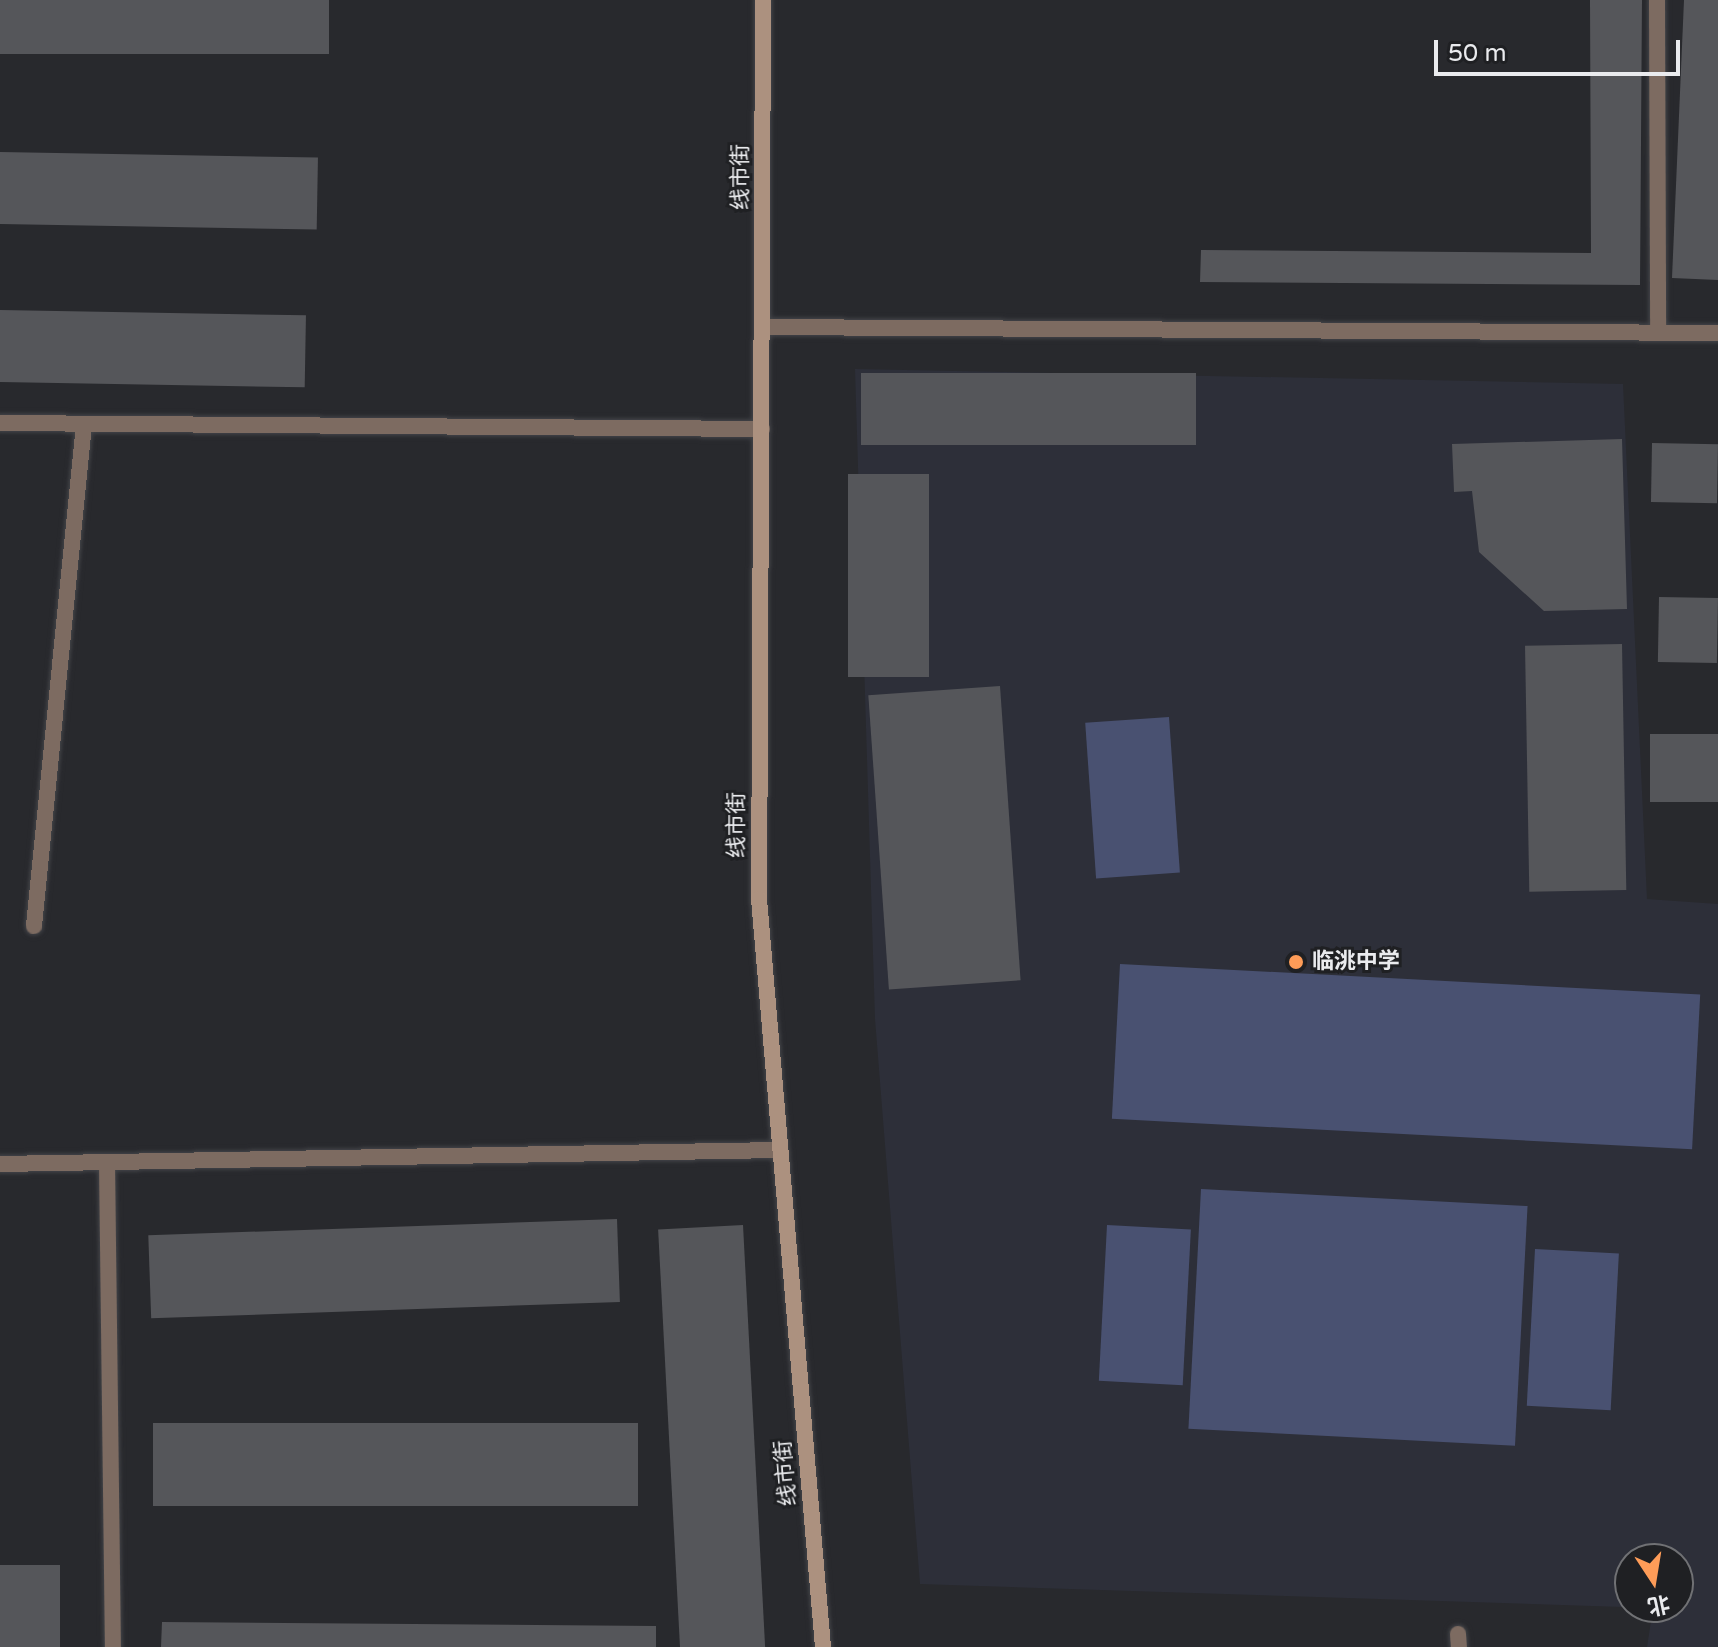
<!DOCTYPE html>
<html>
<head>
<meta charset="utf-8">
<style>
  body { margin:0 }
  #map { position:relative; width:1718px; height:1647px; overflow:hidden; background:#28292d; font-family:"Varela Round","Noto Sans SC",sans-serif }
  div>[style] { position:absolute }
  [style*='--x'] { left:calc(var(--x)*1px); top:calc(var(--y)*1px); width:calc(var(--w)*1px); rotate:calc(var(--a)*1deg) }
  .built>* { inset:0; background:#2d2f39 }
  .green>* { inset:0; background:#495171; transform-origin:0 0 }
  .building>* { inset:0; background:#55565a; transform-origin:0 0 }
  .roads { filter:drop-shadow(0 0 2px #434448) drop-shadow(0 0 2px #434448) }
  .lane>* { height:16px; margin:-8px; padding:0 8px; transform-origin:8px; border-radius:8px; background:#7d6b61 }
  .street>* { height:16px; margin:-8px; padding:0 8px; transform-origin:8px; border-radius:8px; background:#7d6b61 }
  .secondary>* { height:16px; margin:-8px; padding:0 8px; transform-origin:8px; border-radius:8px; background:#ac917f }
  .dots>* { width:22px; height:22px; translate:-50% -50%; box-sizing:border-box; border:4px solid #1f2023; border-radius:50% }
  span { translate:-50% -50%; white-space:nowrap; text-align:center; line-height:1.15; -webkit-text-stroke:6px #1f2023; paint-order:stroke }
  .street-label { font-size:22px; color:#eaebee }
  .poi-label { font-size:22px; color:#eaebee; font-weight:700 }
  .left { translate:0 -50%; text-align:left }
  .north { position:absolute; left:1614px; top:1543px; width:80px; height:80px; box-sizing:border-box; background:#1f2023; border:2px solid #707174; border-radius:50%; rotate:168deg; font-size:22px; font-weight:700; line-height:32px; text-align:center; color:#eaebee }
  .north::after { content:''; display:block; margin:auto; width:28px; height:36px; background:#fe9c58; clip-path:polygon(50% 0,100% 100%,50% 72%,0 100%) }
  .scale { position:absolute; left:1434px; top:40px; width:246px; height:36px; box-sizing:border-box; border:4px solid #eaebee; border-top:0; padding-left:10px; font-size:24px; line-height:28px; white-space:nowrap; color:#eaebee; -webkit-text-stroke:6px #1f2023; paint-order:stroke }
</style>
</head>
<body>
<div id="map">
  <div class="built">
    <div style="clip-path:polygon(evenodd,855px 369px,1623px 384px,1647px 899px,1718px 904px,1718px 1647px,1647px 1647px,1653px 1608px,920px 1584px,875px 1019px,855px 369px,1630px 1559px,1678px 1559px,1678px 1607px,1630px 1607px,1630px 1559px)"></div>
  </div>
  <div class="green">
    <div style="left:1169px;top:717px;width:156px;height:84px;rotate:86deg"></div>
    <div style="left:1120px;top:964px;width:581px;height:155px;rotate:3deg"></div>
    <div style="left:1201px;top:1189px;width:327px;height:240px;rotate:3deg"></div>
    <div style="left:1107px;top:1225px;width:84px;height:156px;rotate:3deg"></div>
    <div style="left:1535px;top:1249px;width:84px;height:157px;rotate:3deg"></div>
  </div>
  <div class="building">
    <div style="left:0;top:0;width:329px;height:54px"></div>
    <div style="clip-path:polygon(1590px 0,1642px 0,1640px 285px,1200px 282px,1201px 250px,1591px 253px)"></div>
    <div style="clip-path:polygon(1684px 0,1718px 0,1718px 280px,1672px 278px)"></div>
    <div style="left:0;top:152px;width:318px;height:72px;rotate:1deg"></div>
    <div style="left:0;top:310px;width:306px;height:72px;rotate:1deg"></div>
    <div style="left:1196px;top:373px;width:72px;height:335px;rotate:90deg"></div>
    <div style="clip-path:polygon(1622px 439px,1627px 609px,1544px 611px,1479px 552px,1472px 491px,1454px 492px,1452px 444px)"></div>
    <div style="left:1652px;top:443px;width:66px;height:59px;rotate:1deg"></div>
    <div style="left:848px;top:474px;width:81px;height:203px"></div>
    <div style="left:1659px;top:597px;width:59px;height:65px;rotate:1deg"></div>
    <div style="left:1622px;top:644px;width:246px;height:97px;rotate:89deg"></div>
    <div style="left:1000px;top:686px;width:295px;height:132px;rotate:86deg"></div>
    <div style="left:1650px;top:734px;width:68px;height:68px"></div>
    <div style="left:617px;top:1219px;width:83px;height:469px;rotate:88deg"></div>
    <div style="left:743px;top:1225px;width:423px;height:85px;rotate:87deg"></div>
    <div style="left:638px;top:1423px;width:83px;height:485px;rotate:90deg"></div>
    <div style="left:60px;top:1565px;width:82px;height:60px;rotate:90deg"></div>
    <div style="clip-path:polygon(162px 1622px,656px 1626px,656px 1647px,161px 1647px)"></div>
  </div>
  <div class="roads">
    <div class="lane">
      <div style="--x:34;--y:926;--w:504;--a:-84.31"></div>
      <div style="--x:107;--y:1162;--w:485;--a:89.3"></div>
    </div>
    <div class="street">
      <div style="--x:1657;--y:0;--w:332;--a:89.8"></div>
      <div style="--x:763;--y:327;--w:955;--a:0.36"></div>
      <div style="--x:0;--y:423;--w:762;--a:0.45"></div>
      <div style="--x:0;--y:1164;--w:780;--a:-1.03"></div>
      <div style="--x:1458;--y:1634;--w:13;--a:86"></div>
    </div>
    <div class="secondary">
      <div style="--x:763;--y:0;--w:899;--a:90.25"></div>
      <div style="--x:759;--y:899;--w:751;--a:85.11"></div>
    </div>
  </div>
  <div class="dots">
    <div style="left:1296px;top:962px;background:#fe9c58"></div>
  </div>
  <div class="street-label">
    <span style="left:741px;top:177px;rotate:-90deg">线市街</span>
    <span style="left:737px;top:825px;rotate:-90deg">线市街</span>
    <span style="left:786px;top:1473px;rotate:-95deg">线市街</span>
  </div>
  <div class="poi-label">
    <span class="left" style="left:1312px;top:962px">临洮中学</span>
  </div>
  <div class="north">北</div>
  <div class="scale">50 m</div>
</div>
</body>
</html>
